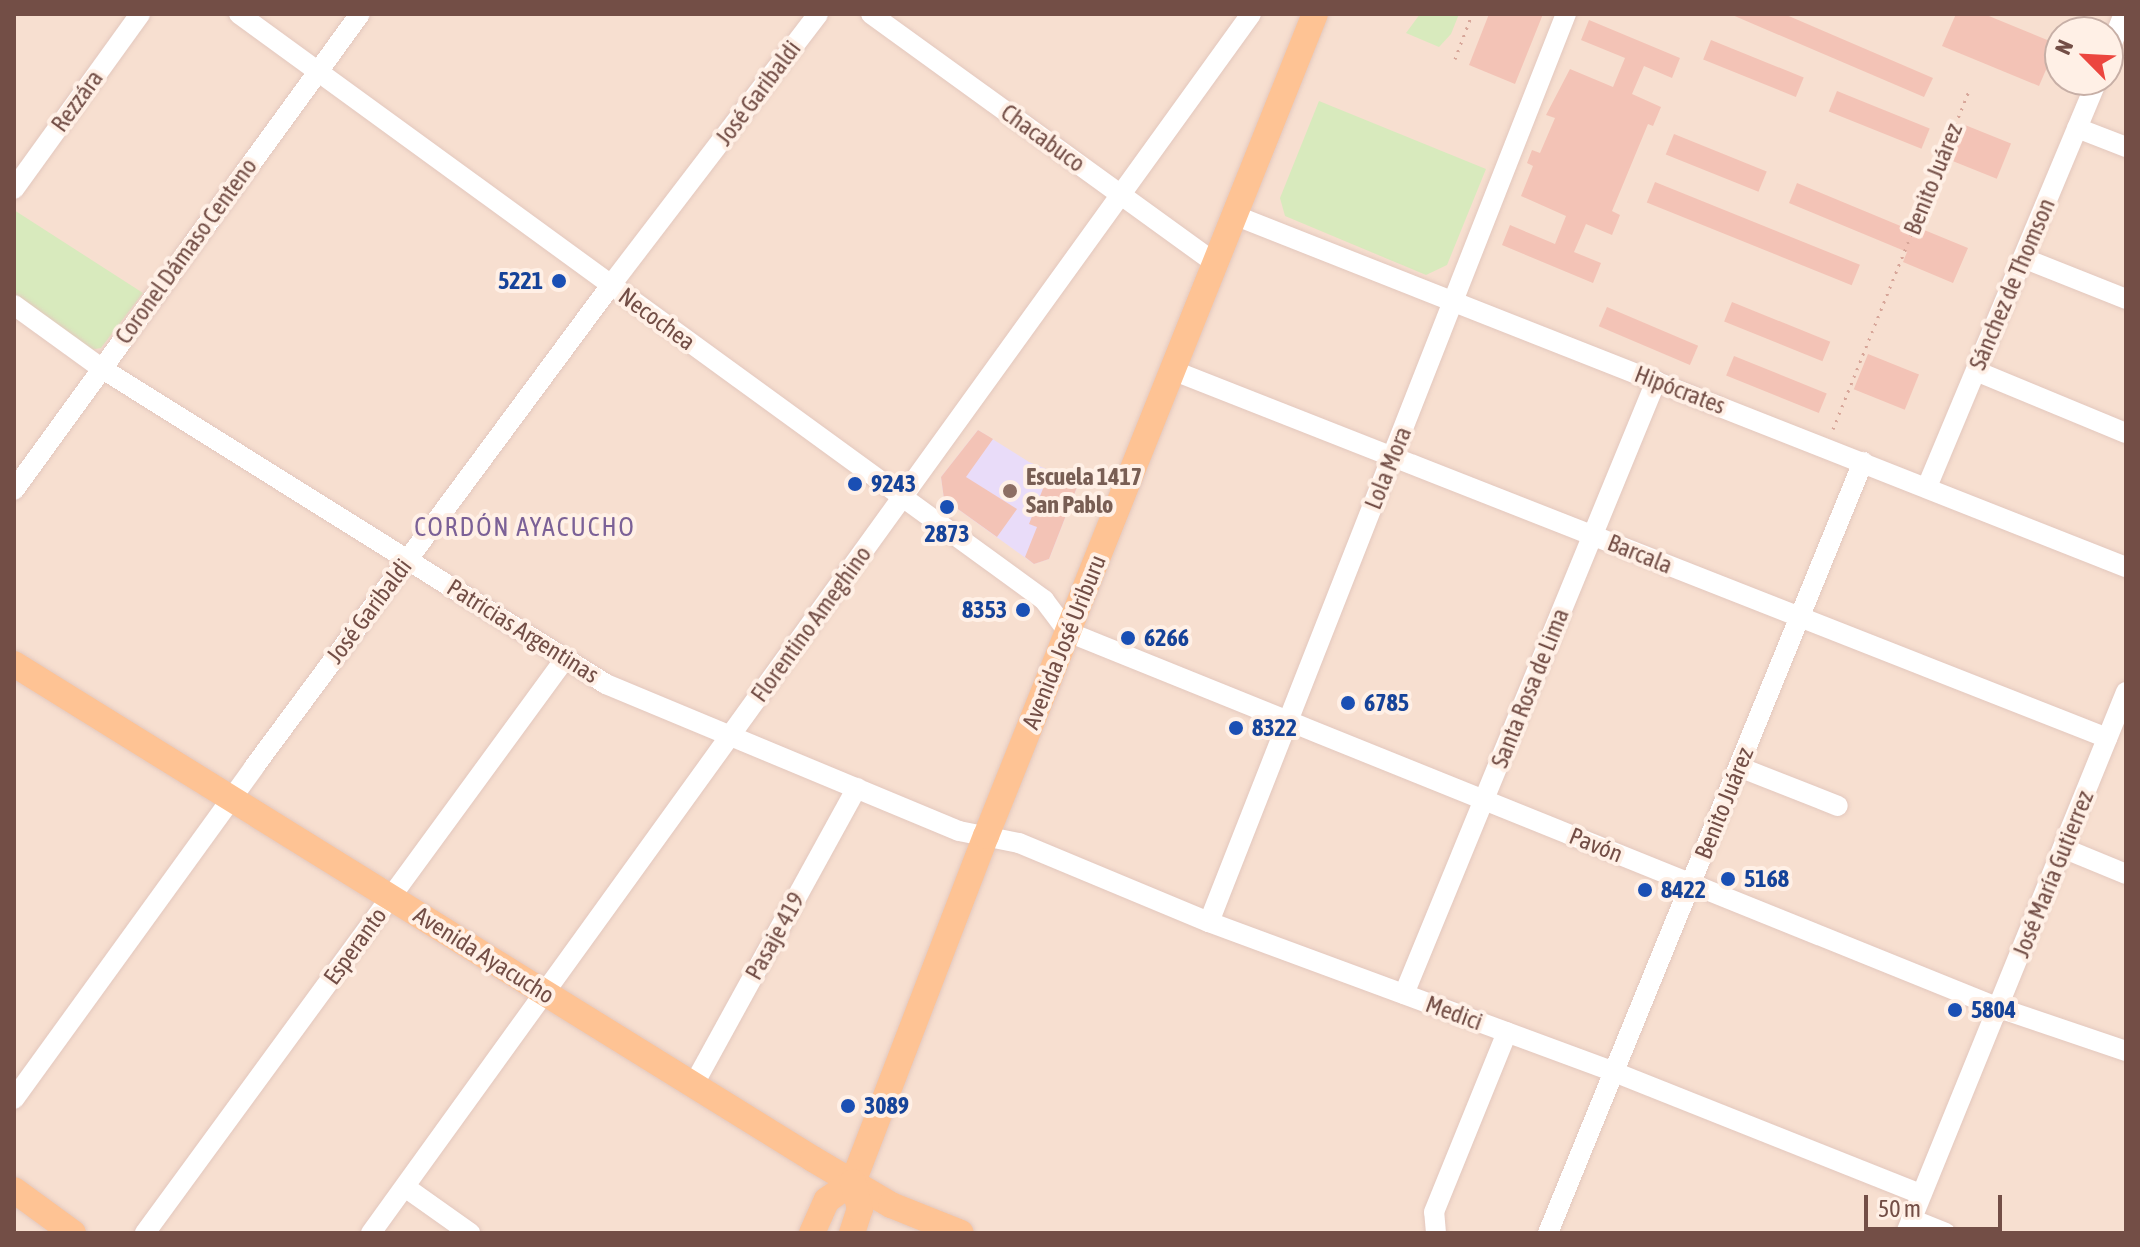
<!DOCTYPE html>
<html>
<head>
<meta charset="utf-8">
<style>
  body { margin:0 }
  #map { position:relative; width:2140px; height:1247px; overflow:hidden; background:#fdecdf; font-family:"Asap Condensed",sans-serif }
  div>[style] { position:absolute }
  [style*='--x'] { left:calc(var(--x)*1px); top:calc(var(--y)*1px); width:calc(var(--w)*1px); rotate:calc(var(--a)*1deg) }
  .residential>* { inset:0; background:#f7dfd0 }
  .education>* { inset:0; background:#e9dcf9 }
  .green>* { inset:0; background:#d8eabd }
  .building>* { inset:0; background:#f3c3b6; transform-origin:0 0 }
  .path>* { height:3px; margin-top:-1.5px; transform-origin:0; background:repeating-linear-gradient(90deg,#d7a699 0 2px,transparent 0 8px) }
  .roads { filter:drop-shadow(0 0 2px #e3c8be) drop-shadow(0 0 2px #e3c8be) }
  .minor>* { height:20px; margin:-10px; padding:0 10px; transform-origin:10px; border-radius:10px; background:#fff }
  .major>* { height:26px; margin:-13px; padding:0 13px; transform-origin:13px; border-radius:13px; background:#fec394 }
  .dots>* { width:22px; height:22px; translate:-50% -50%; box-sizing:border-box; border:4px solid #fff0e6; border-radius:50% }
  span { translate:-50% -50%; white-space:nowrap; text-align:center; line-height:1.15; -webkit-text-stroke:8px #fff0e6; paint-order:stroke }
  .street-label { font-size:24px; color:#734e46 }
  .transit-label { font-size:24px; color:#164399; font-weight:700 }
  .right { translate:-100% -50%; text-align:right }
  .left { translate:0 -50%; text-align:left }
  .education-label { font-size:24px; color:#785e54; font-weight:700 }
  .neighbourhood-label { font-size:26px; color:#7b6197; letter-spacing:2px }
  .frame { position:absolute; inset:0; border:16px solid #734e46; pointer-events:none }
  .north { position:absolute; left:2044px; top:16px; width:80px; height:80px; box-sizing:border-box; background:#fff0e6; border:2px solid #c7afa6; border-radius:50%; rotate:294deg; font-size:22px; font-weight:700; line-height:32px; text-align:center; color:#734e46 }
  .north::after { content:''; display:block; margin:auto; width:28px; height:36px; background:#ec463f; clip-path:polygon(50% 0,100% 100%,50% 72%,0 100%) }
  .scale { position:absolute; left:1864px; top:1195px; width:138px; height:36px; box-sizing:border-box; border:4px solid #734e46; border-top:0; padding-left:10px; font-size:24px; line-height:28px; white-space:nowrap; color:#734e46; -webkit-text-stroke:6px #fff0e6; paint-order:stroke }
</style>
</head>
<body>
<div id="map">
  <div class="residential">
    <div style="clip-path:polygon(evenodd,14px 14px,2126px 14px,2126px 1233px,14px 1233px,14px 14px,2060px 32px,2108px 32px,2108px 80px,2060px 80px,2060px 32px)"></div>
  </div>
  <div class="education">
    <div style="clip-path:polygon(978px 430px,1029px 462px,1079px 482px,1049px 559px,1034px 564px,944px 499px,941px 477px)"></div>
  </div>
  <div class="green">
    <div style="clip-path:polygon(1420px 14px,1459px 14px,1451px 34px,1439px 47px,1406px 33px)"></div>
    <div style="clip-path:polygon(1319px 101px,1486px 169px,1447px 265px,1426px 275px,1285px 216px,1280px 198px)"></div>
    <div style="clip-path:polygon(14px 210px,143px 293px,101px 348px,90px 350px,80px 344px,14px 295px)"></div>
  </div>
  <div class="building">
    <div style="clip-path:polygon(1489px 14px,1543px 14px,1515px 84px,1469px 65px)"></div>
    <div style="clip-path:polygon(1730px 14px,1784px 14px,1933px 78px,1924px 97px)"></div>
    <div style="clip-path:polygon(1956px 14px,1984px 14px,2057px 44px,2039px 86px,1942px 46px)"></div>
    <div style="clip-path:polygon(1589px 20px,1680px 58px,1672px 78px,1644px 66px,1632px 94px,1661px 107px,1653px 126px,1648px 124px,1612px 211px,1620px 215px,1612px 235px,1586px 224px,1574px 252px,1601px 263px,1593px 283px,1502px 245px,1510px 225px,1555px 244px,1566px 216px,1521px 196px,1533px 166px,1527px 163px,1532px 150px,1540px 153px,1555px 118px,1546px 115px,1570px 69px,1613px 87px,1625px 58px,1581px 40px)"></div>
    <div style="left:1711px;top:40px;width:100px;height:21px;rotate:22deg"></div>
    <div style="left:1837px;top:91px;width:100px;height:22px;rotate:22deg"></div>
    <div style="left:1960px;top:123px;width:55px;height:38px;rotate:22deg"></div>
    <div style="left:1674px;top:134px;width:100px;height:22px;rotate:22deg"></div>
    <div style="left:1655px;top:182px;width:221px;height:22px;rotate:22deg"></div>
    <div style="clip-path:polygon(1797px 183px,1915px 232px,1917px 227px,1968px 248px,1953px 283px,1903px 262px,1907px 252px,1789px 203px)"></div>
    <div style="left:1732px;top:302px;width:106px;height:21px;rotate:22deg"></div>
    <div style="left:1607px;top:307px;width:99px;height:21px;rotate:23deg"></div>
    <div style="left:1868px;top:354px;width:55px;height:38px;rotate:22deg"></div>
    <div style="left:1734px;top:356px;width:100px;height:21px;rotate:22deg"></div>
    <div style="clip-path:polygon(978px 430px,993px 439px,966px 477px,1017px 509px,997px 537px,944px 499px,941px 477px)"></div>
    <div style="clip-path:polygon(1050px 471px,1079px 482px,1049px 559px,1034px 564px,1025px 557px,1037px 527px,1029px 524px)"></div>
  </div>
  <div class="path">
    <div style="--x:1455;--y:59;--w:48;--a:-69.3"></div>
    <div style="--x:1833;--y:429;--w:367;--a:-68.1"></div>
  </div>
  <div class="roads">
    <div class="minor">
      <div style="--x:239;--y:14;--w:996;--a:36.05"></div>
      <div style="--x:1044;--y:600;--w:40;--a:53"></div>
      <div style="--x:1068;--y:632;--w:1004;--a:21.99"></div>
      <div style="--x:1999;--y:1008;--w:134;--a:18.7"></div>
      <div style="--x:871;--y:14;--w:425;--a:35.9"></div>
      <div style="--x:2108;--y:53;--w:42;--a:-67.7"></div>
      <div style="--x:2077;--y:128;--w:53;--a:21.2"></div>
      <div style="--x:14;--y:189;--w:216;--a:-54.2"></div>
      <div style="--x:1234;--y:215;--w:959;--a:21.54"></div>
      <div style="--x:2023;--y:258;--w:111;--a:21.7"></div>
      <div style="--x:14;--y:305;--w:107;--a:35.9"></div>
      <div style="--x:101;--y:368;--w:596;--a:32.04"></div>
      <div style="--x:606;--y:684;--w:382;--a:22.6"></div>
      <div style="--x:959;--y:831;--w:61;--a:11.3"></div>
      <div style="--x:1019;--y:843;--w:206;--a:22.6"></div>
      <div style="--x:1209;--y:922;--w:432;--a:20.3"></div>
      <div style="--x:1614;--y:1072;--w:330;--a:21.7"></div>
      <div style="--x:1172;--y:370;--w:1005;--a:21.48"></div>
      <div style="--x:1976;--y:371;--w:162;--a:22.5"></div>
      <div style="--x:1927;--y:487;--w:441;--a:-67.3"></div>
      <div style="--x:14;--y:490;--w:588;--a:-53.99"></div>
      <div style="--x:1739;--y:767;--w:106;--a:21.5"></div>
      <div style="--x:2063;--y:848;--w:68;--a:22.4"></div>
      <div style="--x:1209;--y:922;--w:976;--a:-68.54"></div>
      <div style="--x:1404;--y:994;--w:663;--a:-67.65"></div>
      <div style="--x:694;--y:1084;--w:338;--a:-61.2"></div>
      <div style="--x:14;--y:1099;--w:410;--a:-54.1"></div>
      <div style="--x:254;--y:767;--w:600;--a:-53.47"></div>
      <div style="--x:611;--y:285;--w:341;--a:-52.6"></div>
      <div style="--x:405;--y:1187;--w:80;--a:35.3"></div>
      <div style="--x:1911;--y:1219;--w:37;--a:22"></div>
      <div style="--x:145;--y:1233;--w:711;--a:-53.81"></div>
      <div style="--x:371;--y:1233;--w:1503;--a:-54.17"></div>
      <div style="--x:1436;--y:1233;--w:21;--a:-95"></div>
      <div style="--x:1434;--y:1212;--w:194;--a:-67.9"></div>
      <div style="--x:1548;--y:1233;--w:833;--a:-67.78"></div>
      <div style="--x:1906;--y:1233;--w:584;--a:-67.87"></div>
    </div>
    <div class="major">
      <div style="--x:14;--y:664;--w:940;--a:31.78"></div>
      <div style="--x:813;--y:1159;--w:91;--a:30.5"></div>
      <div style="--x:891;--y:1205;--w:75;--a:21.8"></div>
      <div style="--x:14;--y:1190;--w:73;--a:36.1"></div>
      <div style="--x:812;--y:1233;--w:36;--a:-66"></div>
      <div style="--x:827;--y:1200;--w:32;--a:-35"></div>
      <div style="--x:853;--y:1182;--w:371;--a:-69"></div>
      <div style="--x:986;--y:836;--w:885;--a:-68.19"></div>
      <div style="--x:852;--y:1233;--w:25;--a:-72"></div>
      <div style="--x:860;--y:1209;--w:28;--a:-105"></div>
    </div>
  </div>
  <div class="dots">
    <div style="left:559px;top:281px;background:#1a4fb4"></div>
    <div style="left:855px;top:484px;background:#1a4fb4"></div>
    <div style="left:1010px;top:491px;background:#8d6e63"></div>
    <div style="left:947px;top:507px;background:#1a4fb4"></div>
    <div style="left:1023px;top:610px;background:#1a4fb4"></div>
    <div style="left:1128px;top:638px;background:#1a4fb4"></div>
    <div style="left:1348px;top:703px;background:#1a4fb4"></div>
    <div style="left:1236px;top:728px;background:#1a4fb4"></div>
    <div style="left:1728px;top:879px;background:#1a4fb4"></div>
    <div style="left:1645px;top:890px;background:#1a4fb4"></div>
    <div style="left:1955px;top:1010px;background:#1a4fb4"></div>
    <div style="left:848px;top:1106px;background:#1a4fb4"></div>
  </div>
  <div class="street-label">
    <span style="left:758px;top:93px;rotate:-53deg">José Garibaldi</span>
    <span style="left:77px;top:101px;rotate:-54deg">Rezzára</span>
    <span style="left:1043px;top:138px;rotate:36deg">Chacabuco</span>
    <span style="left:1933px;top:179px;rotate:-68deg">Benito Juárez</span>
    <span style="left:186px;top:251px;rotate:-54deg">Coronel Dámaso Centeno</span>
    <span style="left:2012px;top:284px;rotate:-67deg">Sánchez de Thomson</span>
    <span style="left:657px;top:319px;rotate:36deg">Necochea</span>
    <span style="left:1680px;top:390px;rotate:21deg">Hipócrates</span>
    <span style="left:1388px;top:468px;rotate:-68deg">Lola Mora</span>
    <span style="left:1640px;top:554px;rotate:22deg">Barcala</span>
    <span style="left:369px;top:611px;rotate:-53deg">José Garibaldi</span>
    <span style="left:811px;top:624px;rotate:-54deg">Florentino Ameghino</span>
    <span style="left:523px;top:631px;rotate:32deg">Patricias Argentinas</span>
    <span style="left:1064px;top:642px;rotate:-68deg">Avenida José Uriburu</span>
    <span style="left:1530px;top:688px;rotate:-68deg">Santa Rosa de Lima</span>
    <span style="left:1724px;top:803px;rotate:-68deg">Benito Juárez</span>
    <span style="left:1596px;top:845px;rotate:22deg">Pavón</span>
    <span style="left:2053px;top:874px;rotate:-68deg">José María Gutierrez</span>
    <span style="left:775px;top:936px;rotate:-61deg">Pasaje 419</span>
    <span style="left:355px;top:946px;rotate:-54deg">Esperanto</span>
    <span style="left:484px;top:955px;rotate:32deg">Avenida Ayacucho</span>
    <span style="left:1454px;top:1013px;rotate:20deg">Medici</span>
  </div>
  <div class="transit-label">
    <span class="right" style="left:543px;top:281px">5221</span>
    <span class="left" style="left:871px;top:484px">9243</span>
    <span style="left:947px;top:534px">2873</span>
    <span class="right" style="left:1007px;top:610px">8353</span>
    <span class="left" style="left:1144px;top:638px">6266</span>
    <span class="left" style="left:1364px;top:703px">6785</span>
    <span class="left" style="left:1252px;top:728px">8322</span>
    <span class="left" style="left:1744px;top:879px">5168</span>
    <span class="left" style="left:1661px;top:890px">8422</span>
    <span class="left" style="left:1971px;top:1010px">5804</span>
    <span class="left" style="left:864px;top:1106px">3089</span>
  </div>
  <div class="education-label">
    <span class="left" style="left:1026px;top:491px">Escuela 1417<br>San Pablo</span>
  </div>
  <div class="neighbourhood-label">
    <span style="left:525px;top:528px">CORDÓN AYACUCHO</span>
  </div>
  <div class="frame"></div>
  <div class="north">N</div>
  <div class="scale">50 m</div>
</div>
</body>
</html>
